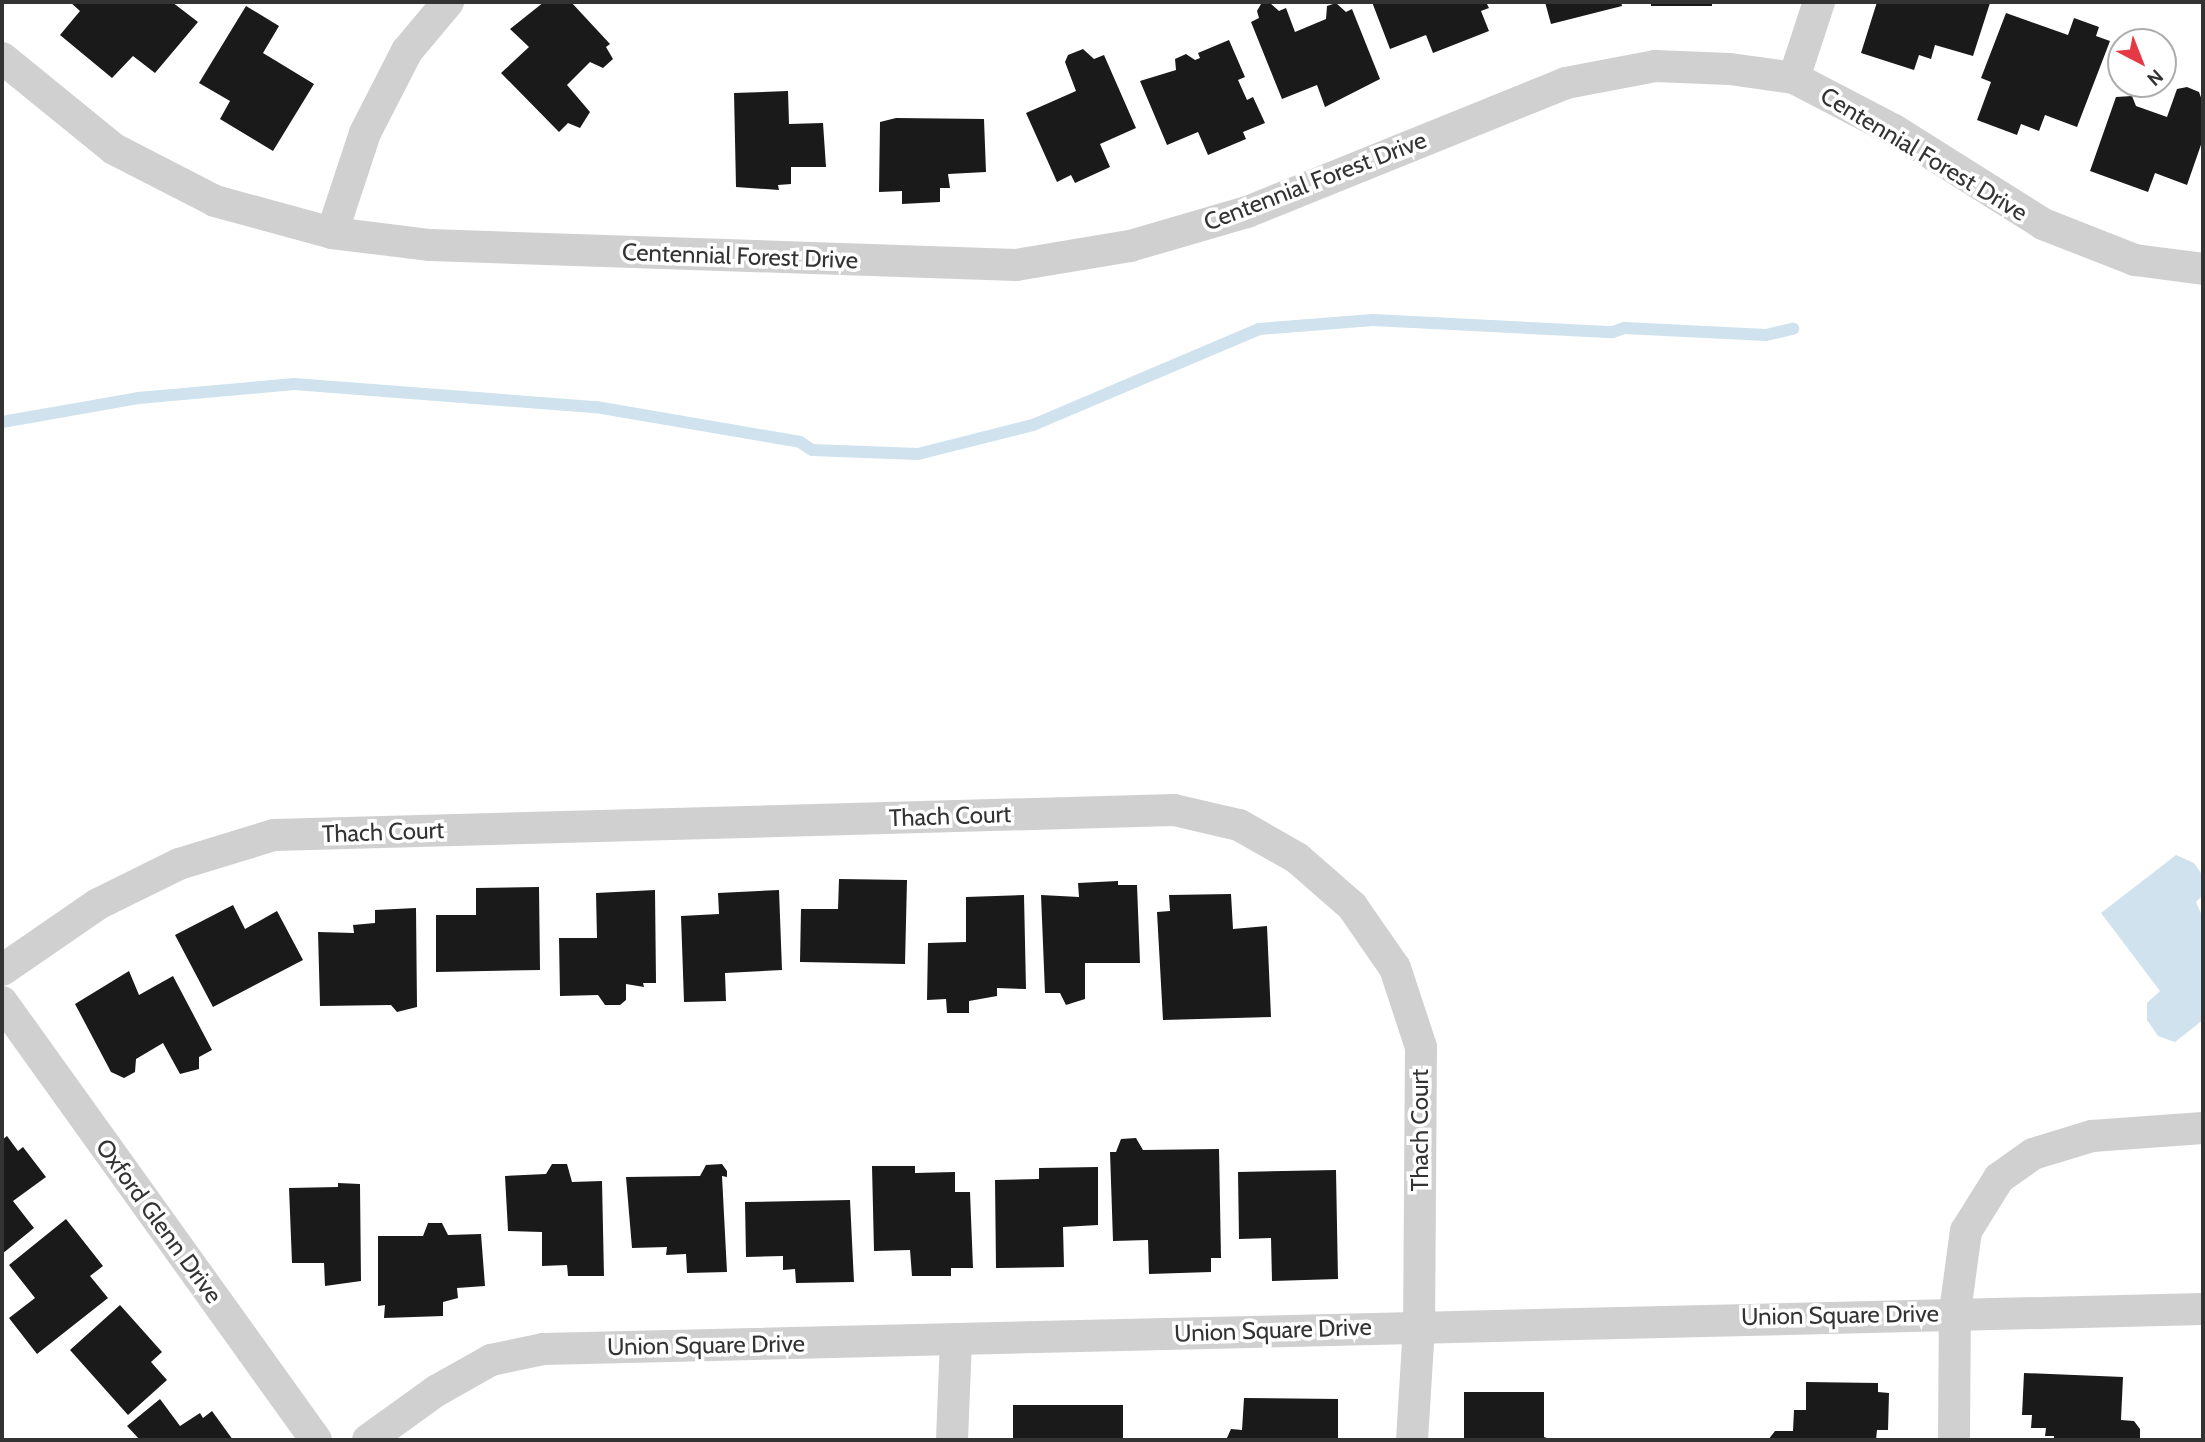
<!DOCTYPE html>
<html>
<head>
<meta charset="utf-8">
<style>
  body { margin:0 }
  #map { position:relative; width:2205px; height:1442px; overflow:hidden; background:#fff; font-family:Cabin,sans-serif }
  div>[style] { position:absolute }
  [style*='--x'] { left:calc(var(--x)*1px); top:calc(var(--y)*1px); width:calc(var(--w)*1px); rotate:calc(var(--a)*1deg) }
  .water>* { inset:0; background:#cfe2ee }
  .stream>* { height:12px; margin:-6px; padding:0 6px; transform-origin:6px; border-radius:6px; background:#cfe2ee }
  .building>* { inset:0; background:#1a1a1a; transform-origin:0 0 }
  .minor>* { height:32px; margin:-16px; padding:0 16px; transform-origin:16px; border-radius:16px; background:#d0d0d0 }
  span { translate:-50% -50%; white-space:nowrap; text-align:center; line-height:1.15; -webkit-text-stroke:7px #fff; paint-order:stroke }
  .street-label { font-size:24px; color:#333 }
  .frame { position:absolute; inset:0; border:4px solid #333; pointer-events:none }
  .north { position:absolute; left:2107px; top:28px; width:70px; height:70px; box-sizing:border-box; background:#fff; border:2px solid #adadad; border-radius:50%; rotate:138deg; font-size:19px; font-weight:700; line-height:28px; text-align:center; color:#333 }
  .north::after { content:''; display:block; margin:auto; width:24px; height:32px; background:#e63946; clip-path:polygon(50% 0,100% 100%,50% 72%,0 100%) }
</style>
</head>
<body>
<div id="map">
  <div class="water">
    <div style="clip-path:polygon(2176px 855px,2194px 863px,2203px 876px,2203px 895px,2196px 902px,2203px 918px,2203px 1020px,2175px 1042px,2158px 1036px,2147px 1020px,2147px 1003px,2160px 991px,2101px 913px)"></div>
  </div>
  <div class="stream">
    <div style="--x:2;--y:422;--w:138;--a:-10"></div>
    <div style="--x:138;--y:398;--w:157;--a:-5.1"></div>
    <div style="--x:294;--y:384;--w:303;--a:4.4"></div>
    <div style="--x:596;--y:407;--w:207;--a:9.7"></div>
    <div style="--x:800;--y:442;--w:14;--a:34"></div>
    <div style="--x:812;--y:450;--w:106;--a:2.2"></div>
    <div style="--x:918;--y:454;--w:119;--a:-14.2"></div>
    <div style="--x:1033;--y:425;--w:246;--a:-23"></div>
    <div style="--x:1259;--y:329;--w:114;--a:-4.5"></div>
    <div style="--x:1373;--y:320;--w:240;--a:2.9"></div>
    <div style="--x:1613;--y:332;--w:12;--a:-20"></div>
    <div style="--x:1624;--y:328;--w:142;--a:2.8"></div>
    <div style="--x:1766;--y:335;--w:28;--a:-13"></div>
  </div>
  <div class="building">
    <div style="clip-path:polygon(70px 2px,172px 2px,198px 22px,155px 73px,133px 56px,112px 78px,60px 35px,80px 11px)"></div>
    <div style="clip-path:polygon(544px 2px,571px 2px,610px 44px,606px 47px,613px 59px,603px 68px,590px 62px,567px 85px,590px 112px,580px 128px,568px 123px,559px 132px,501px 73px,529px 47px,510px 29px)"></div>
    <div style="clip-path:polygon(1269px 2px,1279px 11px,1286px 8px,1295px 32px,1326px 19px,1327px 6px,1336px 3px,1346px 12px,1352px 9px,1380px 79px,1325px 107px,1317px 85px,1282px 99px,1251px 22px,1259px 18px,1257px 11px,1261px 4px)"></div>
    <div style="clip-path:polygon(1372px 2px,1486px 2px,1489px 8px,1481px 11px,1489px 31px,1433px 53px,1426px 35px,1390px 49px)"></div>
    <div style="clip-path:polygon(1545px 2px,1621px 2px,1622px 6px,1551px 24px)"></div>
    <div style="left:1651px;top:2px;width:61px;height:4px"></div>
    <div style="clip-path:polygon(1877px 2px,1986px 2px,1990px 3px,1973px 56px,1935px 45px,1931px 59px,1919px 55px,1914px 70px,1861px 53px)"></div>
    <div style="clip-path:polygon(246px 6px,279px 26px,263px 53px,314px 84px,273px 151px,220px 119px,230px 101px,199px 83px)"></div>
    <div style="clip-path:polygon(2006px 13px,2068px 35px,2074px 18px,2099px 27px,2096px 36px,2110px 41px,2077px 127px,2045px 115px,2039px 131px,2021px 124px,2017px 135px,1977px 120px,1991px 82px,1981px 78px)"></div>
    <div style="clip-path:polygon(1229px 40px,1245px 77px,1238px 80px,1247px 100px,1253px 97px,1265px 123px,1243px 132px,1246px 139px,1208px 155px,1198px 132px,1167px 145px,1140px 81px,1176px 70px,1175px 59px,1186px 54px,1195px 60px,1200px 58px,1198px 53px)"></div>
    <div style="clip-path:polygon(1083px 49px,1094px 59px,1104px 55px,1136px 128px,1100px 144px,1110px 167px,1075px 183px,1071px 175px,1057px 182px,1026px 113px,1076px 91px,1065px 62px,1068px 55px)"></div>
    <div style="clip-path:polygon(2187px 87px,2199px 92px,2203px 103px,2203px 139px,2187px 185px,2155px 173px,2148px 192px,2090px 171px,2116px 97px,2132px 96px,2136px 106px,2167px 117px,2177px 89px)"></div>
    <div style="clip-path:polygon(788px 91px,789px 124px,823px 123px,826px 167px,791px 167px,791px 184px,778px 185px,779px 190px,736px 187px,734px 93px)"></div>
    <div style="clip-path:polygon(896px 118px,984px 119px,986px 172px,948px 174px,950px 188px,940px 188px,940px 202px,902px 204px,902px 191px,879px 192px,880px 122px)"></div>
    <div style="clip-path:polygon(839px 879px,907px 880px,905px 964px,800px 962px,801px 909px,838px 909px)"></div>
    <div style="clip-path:polygon(1118px 881px,1118px 885px,1137px 885px,1140px 963px,1085px 963px,1085px 999px,1066px 1005px,1060px 993px,1045px 993px,1041px 895px,1079px 897px,1078px 883px)"></div>
    <div style="clip-path:polygon(539px 887px,540px 970px,436px 972px,436px 915px,476px 915px,476px 888px)"></div>
    <div style="clip-path:polygon(655px 890px,656px 983px,643px 983px,644px 987px,626px 984px,626px 1000px,620px 1005px,605px 1005px,598px 995px,560px 996px,559px 938px,597px 938px,596px 893px)"></div>
    <div style="clip-path:polygon(779px 890px,782px 970px,725px 973px,726px 1001px,684px 1002px,681px 916px,719px 914px,718px 893px)"></div>
    <div style="clip-path:polygon(1231px 894px,1233px 929px,1267px 926px,1271px 1017px,1163px 1020px,1157px 912px,1170px 911px,1169px 895px)"></div>
    <div style="clip-path:polygon(1024px 895px,1026px 989px,997px 988px,997px 996px,969px 1001px,969px 1013px,947px 1013px,946px 999px,927px 1000px,928px 943px,966px 942px,966px 897px)"></div>
    <div style="clip-path:polygon(233px 905px,245px 929px,277px 911px,303px 960px,213px 1007px,175px 935px)"></div>
    <div style="clip-path:polygon(416px 908px,417px 1007px,397px 1012px,391px 1005px,320px 1006px,318px 932px,354px 933px,353px 925px,375px 923px,375px 910px)"></div>
    <div style="clip-path:polygon(129px 971px,139px 995px,173px 976px,212px 1050px,199px 1057px,199px 1069px,180px 1074px,163px 1043px,136px 1059px,135px 1072px,124px 1078px,111px 1072px,75px 1004px)"></div>
    <div style="clip-path:polygon(7px 1136px,18px 1151px,23px 1147px,46px 1177px,13px 1201px,34px 1228px,2px 1254px,2px 1140px)"></div>
    <div style="clip-path:polygon(1136px 1138px,1143px 1150px,1219px 1149px,1221px 1258px,1211px 1258px,1211px 1272px,1149px 1274px,1148px 1240px,1113px 1241px,1110px 1152px,1116px 1152px,1121px 1139px)"></div>
    <div style="clip-path:polygon(552px 1164px,567px 1164px,572px 1182px,602px 1181px,604px 1276px,568px 1276px,567px 1265px,542px 1266px,542px 1232px,508px 1231px,505px 1176px,546px 1174px)"></div>
    <div style="clip-path:polygon(722px 1164px,727px 1171px,727px 1177px,722px 1176px,727px 1272px,687px 1273px,686px 1254px,666px 1255px,667px 1247px,632px 1248px,626px 1177px,700px 1176px,706px 1165px)"></div>
    <div style="clip-path:polygon(872px 1166px,915px 1166px,915px 1173px,955px 1172px,955px 1192px,970px 1192px,973px 1268px,951px 1268px,951px 1276px,912px 1276px,910px 1250px,874px 1251px)"></div>
    <div style="clip-path:polygon(1098px 1167px,1098px 1225px,1063px 1227px,1064px 1267px,996px 1268px,995px 1180px,1039px 1179px,1039px 1168px)"></div>
    <div style="clip-path:polygon(1336px 1170px,1338px 1279px,1272px 1281px,1271px 1238px,1239px 1239px,1238px 1172px)"></div>
    <div style="clip-path:polygon(338px 1183px,360px 1184px,361px 1281px,325px 1286px,324px 1263px,292px 1263px,289px 1188px,338px 1187px)"></div>
    <div style="clip-path:polygon(850px 1200px,854px 1282px,796px 1283px,795px 1269px,783px 1270px,783px 1256px,746px 1257px,745px 1202px)"></div>
    <div style="clip-path:polygon(66px 1219px,103px 1266px,90px 1276px,108px 1298px,37px 1354px,9px 1318px,35px 1298px,9px 1265px)"></div>
    <div style="clip-path:polygon(428px 1223px,442px 1223px,448px 1235px,481px 1234px,485px 1286px,457px 1288px,458px 1298px,443px 1302px,443px 1316px,384px 1318px,385px 1305px,378px 1306px,378px 1236px,423px 1236px)"></div>
    <div style="clip-path:polygon(120px 1305px,162px 1352px,151px 1362px,167px 1380px,128px 1415px,70px 1350px)"></div>
    <div style="clip-path:polygon(2024px 1373px,2123px 1377px,2121px 1420px,2134px 1421px,2140px 1429px,2140px 1440px,2054px 1440px,2054px 1436px,2045px 1436px,2046px 1428px,2031px 1428px,2032px 1415px,2022px 1415px)"></div>
    <div style="clip-path:polygon(1806px 1382px,1878px 1383px,1878px 1392px,1889px 1393px,1888px 1430px,1877px 1430px,1876px 1440px,1768px 1440px,1775px 1431px,1793px 1431px,1794px 1410px,1806px 1410px)"></div>
    <div style="clip-path:polygon(1464px 1392px,1544px 1392px,1544px 1437px,1553px 1440px,1464px 1440px)"></div>
    <div style="clip-path:polygon(1244px 1398px,1338px 1399px,1338px 1440px,1226px 1440px,1231px 1429px,1242px 1430px)"></div>
    <div style="clip-path:polygon(160px 1399px,180px 1426px,200px 1413px,203px 1418px,212px 1411px,233px 1440px,140px 1440px,127px 1426px)"></div>
    <div style="left:1013px;top:1405px;width:110px;height:35px"></div>
  </div>
  <div class="minor">
    <div style="--x:2;--y:58;--w:144;--a:39.1"></div>
    <div style="--x:114;--y:149;--w:114;--a:27.2"></div>
    <div style="--x:215;--y:201;--w:121;--a:15.3"></div>
    <div style="--x:332;--y:233;--w:99;--a:7"></div>
    <div style="--x:430;--y:245;--w:586;--a:1.95"></div>
    <div style="--x:1016;--y:265;--w:116;--a:-9.5"></div>
    <div style="--x:1130;--y:246;--w:122;--a:-16.2"></div>
    <div style="--x:1247;--y:212;--w:344;--a:-22"></div>
    <div style="--x:1566;--y:83;--w:91;--a:-10.8"></div>
    <div style="--x:1655;--y:66;--w:75;--a:2.3"></div>
    <div style="--x:1730;--y:69;--w:65;--a:8"></div>
    <div style="--x:1794;--y:78;--w:113;--a:27.5"></div>
    <div style="--x:1894;--y:130;--w:176;--a:32.2"></div>
    <div style="--x:2043;--y:224;--w:99;--a:21.4"></div>
    <div style="--x:2135;--y:260;--w:69;--a:7.5"></div>
    <div style="--x:1794;--y:78;--w:80;--a:-71.8"></div>
    <div style="--x:332;--y:233;--w:105;--a:-71.7"></div>
    <div style="--x:365;--y:133;--w:92;--a:-62.9"></div>
    <div style="--x:407;--y:51;--w:64;--a:-50.1"></div>
    <div style="--x:2;--y:970;--w:116;--a:-34.5"></div>
    <div style="--x:98;--y:904;--w:90;--a:-26.3"></div>
    <div style="--x:179;--y:864;--w:99;--a:-17"></div>
    <div style="--x:274;--y:835;--w:900;--a:-1.59"></div>
    <div style="--x:1174;--y:810;--w:67;--a:13"></div>
    <div style="--x:1239;--y:825;--w:67;--a:29.6"></div>
    <div style="--x:1297;--y:858;--w:73;--a:41.1"></div>
    <div style="--x:1352;--y:906;--w:75;--a:55.3"></div>
    <div style="--x:1395;--y:968;--w:83;--a:71.8"></div>
    <div style="--x:1421;--y:1047;--w:279;--a:90.4"></div>
    <div style="--x:1419;--y:1326;--w:114;--a:93.5"></div>
    <div style="--x:2;--y:1002;--w:539;--a:54.36"></div>
    <div style="--x:368;--y:1440;--w:84;--a:-35.8"></div>
    <div style="--x:436;--y:1391;--w:63;--a:-29.4"></div>
    <div style="--x:491;--y:1360;--w:53;--a:-11.9"></div>
    <div style="--x:543;--y:1349;--w:1660;--a:-1.38"></div>
    <div style="--x:952;--y:1440;--w:101;--a:-87.7"></div>
    <div style="--x:1954;--y:1440;--w:128;--a:-89.6"></div>
    <div style="--x:1955;--y:1312;--w:82;--a:-82.3"></div>
    <div style="--x:1966;--y:1231;--w:62;--a:-58.1"></div>
    <div style="--x:1999;--y:1178;--w:42;--a:-35.2"></div>
    <div style="--x:2033;--y:1154;--w:62;--a:-17"></div>
    <div style="--x:2092;--y:1136;--w:111;--a:-4.1"></div>
  </div>
  <div class="street-label">
    <span style="left:1924px;top:154px;rotate:31deg">Centennial Forest Drive</span>
    <span style="left:1315px;top:181px;rotate:-21deg">Centennial Forest Drive</span>
    <span style="left:740px;top:256px;rotate:2deg">Centennial Forest Drive</span>
    <span style="left:950px;top:816px;rotate:-2deg">Thach Court</span>
    <span style="left:383px;top:832px;rotate:-2deg">Thach Court</span>
    <span style="left:1420px;top:1130px;rotate:-90deg">Thach Court</span>
    <span style="left:159px;top:1221px;rotate:54deg">Oxford Glenn Drive</span>
    <span style="left:1840px;top:1315px;rotate:-1deg">Union Square Drive</span>
    <span style="left:1273px;top:1330px;rotate:-2deg">Union Square Drive</span>
    <span style="left:706px;top:1345px;rotate:-1deg">Union Square Drive</span>
  </div>
  <div class="frame"></div>
  <div class="north">N</div>
</div>
</body>
</html>
